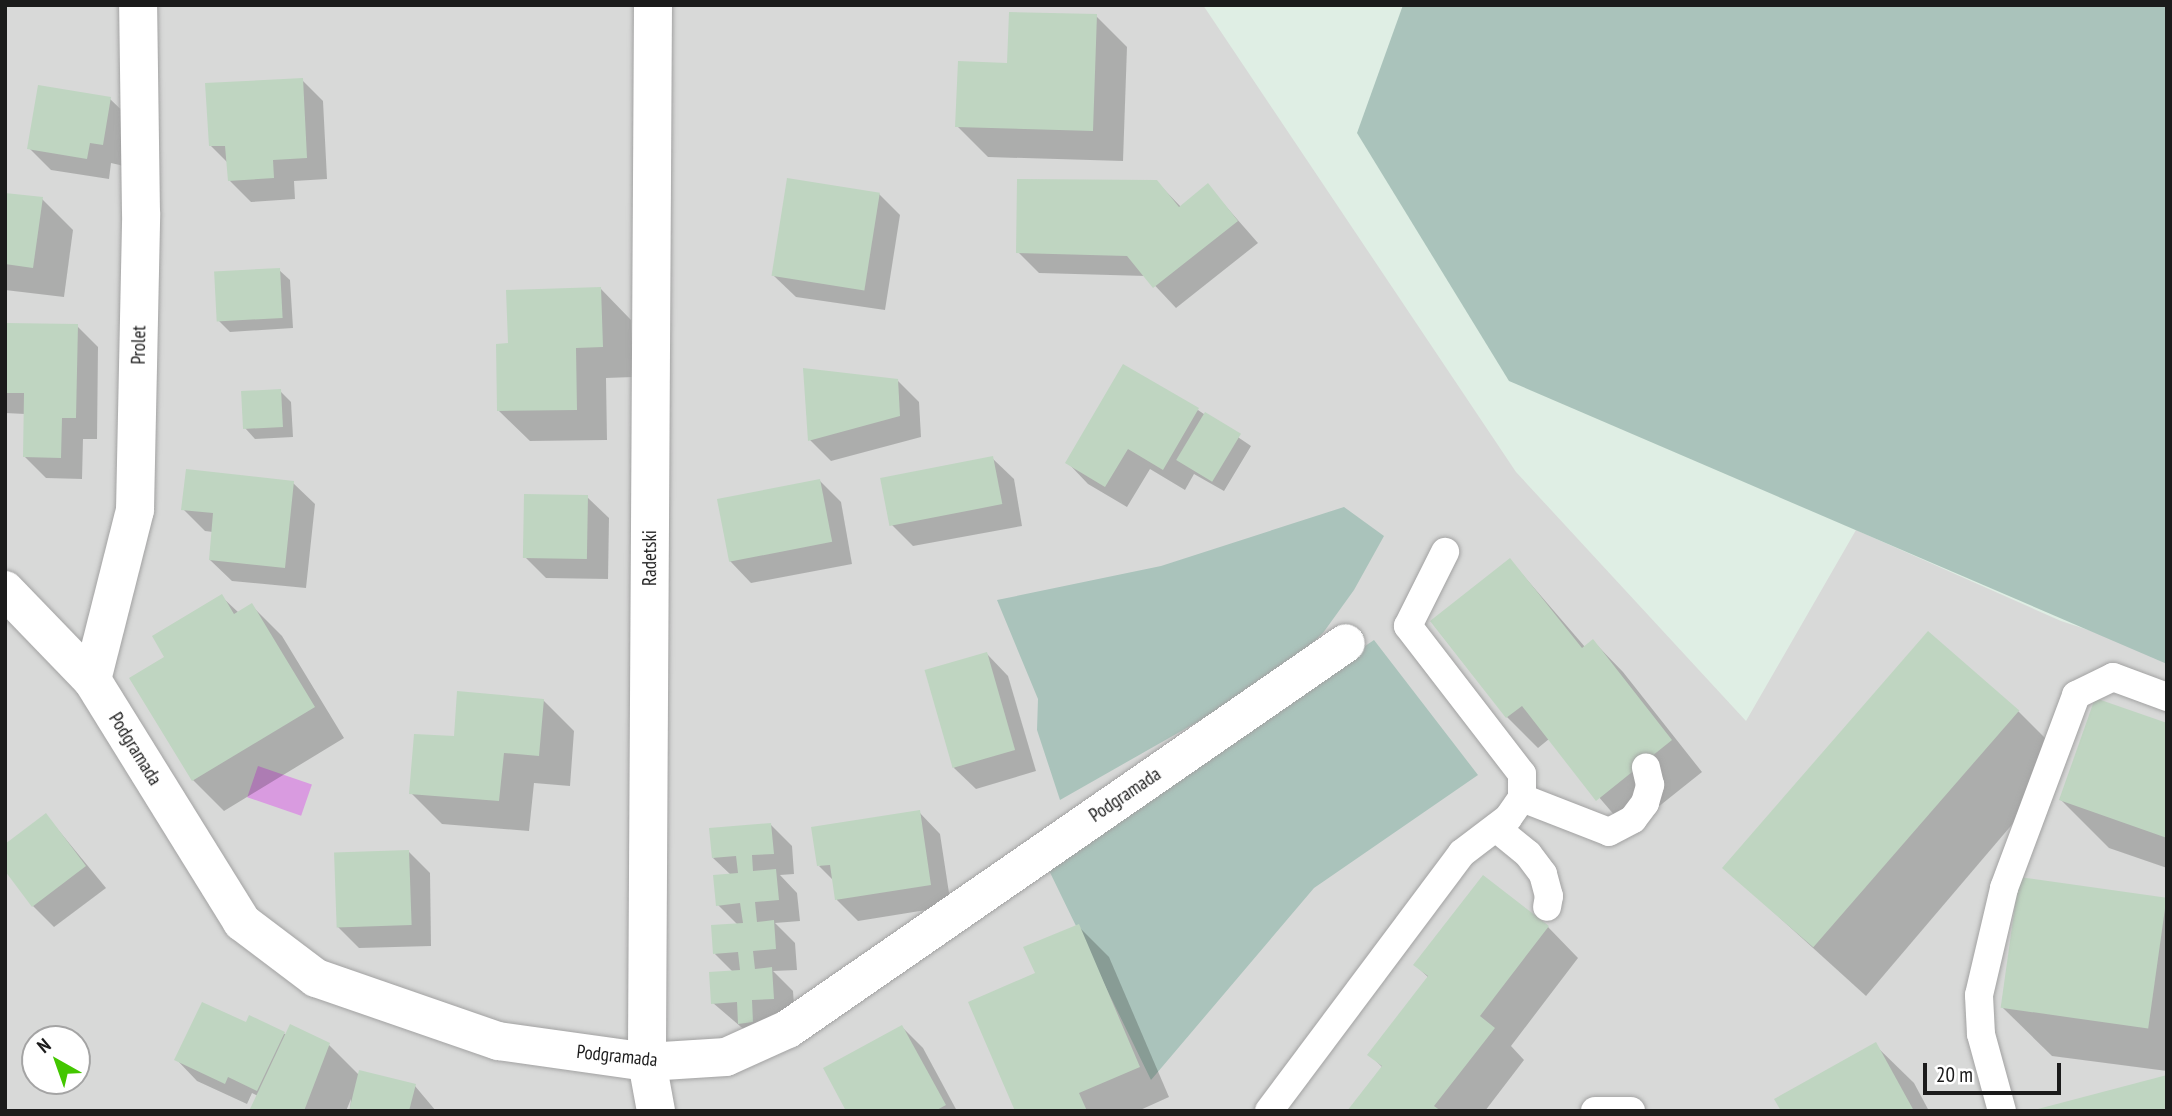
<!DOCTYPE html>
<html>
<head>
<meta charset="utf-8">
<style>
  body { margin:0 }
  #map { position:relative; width:2172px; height:1116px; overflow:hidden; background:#dfeee4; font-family:"PT Sans Narrow",sans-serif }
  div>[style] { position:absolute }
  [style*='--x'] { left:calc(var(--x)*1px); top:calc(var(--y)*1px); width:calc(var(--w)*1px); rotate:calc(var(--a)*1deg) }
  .residential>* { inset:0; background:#d8d9d8 }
  .construction>* { inset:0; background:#aac3bb }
  .water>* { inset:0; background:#d99be0; transform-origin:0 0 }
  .shadow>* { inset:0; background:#0003 }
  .building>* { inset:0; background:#bfd5c1; transform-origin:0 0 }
  .roads { filter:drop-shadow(0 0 2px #a2a2a2) drop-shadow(0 0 2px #a2a2a2) }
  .service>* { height:28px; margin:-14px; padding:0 14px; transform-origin:14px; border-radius:14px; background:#fff }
  .minor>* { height:38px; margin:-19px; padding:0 19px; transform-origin:19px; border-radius:19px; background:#fff }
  span { translate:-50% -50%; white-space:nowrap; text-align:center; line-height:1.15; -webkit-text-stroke:5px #fff; paint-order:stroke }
  .street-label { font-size:19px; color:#1b1b1b }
  .frame { position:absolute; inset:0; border:7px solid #1b1b1b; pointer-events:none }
  .north { position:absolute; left:21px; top:1025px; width:70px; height:70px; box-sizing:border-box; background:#fff; border:2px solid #a4a4a4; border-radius:50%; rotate:320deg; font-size:19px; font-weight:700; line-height:28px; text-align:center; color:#1b1b1b }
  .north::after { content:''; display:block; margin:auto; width:24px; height:32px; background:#43c600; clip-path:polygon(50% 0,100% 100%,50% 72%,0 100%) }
  .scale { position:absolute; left:1923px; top:1063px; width:138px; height:32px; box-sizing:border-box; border:4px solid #1b1b1b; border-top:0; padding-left:9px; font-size:21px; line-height:24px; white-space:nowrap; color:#1b1b1b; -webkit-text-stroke:5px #fff; paint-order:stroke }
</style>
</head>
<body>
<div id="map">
  <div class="residential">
    <div style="clip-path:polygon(evenodd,5px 5px,1203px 5px,1516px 472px,1746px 721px,1856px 530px,2061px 621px,2167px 656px,2167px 1111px,5px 1111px,5px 5px,35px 1039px,77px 1039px,77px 1081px,35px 1081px,35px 1039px)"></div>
  </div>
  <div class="construction">
    <div style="clip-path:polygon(1403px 5px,2167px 5px,2167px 664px,1509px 381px,1357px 133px)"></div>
    <div style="clip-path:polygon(1344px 507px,1384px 536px,1354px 590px,1323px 633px,1278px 676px,1060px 800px,1037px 730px,1038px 699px,997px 600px,1161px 566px)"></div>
    <div style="clip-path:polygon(1374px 640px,1478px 775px,1314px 888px,1151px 1080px,1041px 854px,1245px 727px)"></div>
  </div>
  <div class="water">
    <div style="left:258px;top:766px;width:57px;height:33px;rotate:19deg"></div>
  </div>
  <div class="shadow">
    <div style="clip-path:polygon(1096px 16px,1127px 47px,1123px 161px,988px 157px,957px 126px,1009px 65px)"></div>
    <div style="clip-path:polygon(302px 80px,323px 101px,327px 179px,294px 181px,295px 199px,251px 202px,229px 180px,228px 163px,211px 146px)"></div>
    <div style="clip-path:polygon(110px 99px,132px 120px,124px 166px,111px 163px,109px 179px,51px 170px,29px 148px)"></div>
    <div style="clip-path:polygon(1157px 182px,1181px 207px,1208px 186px,1258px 243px,1176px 308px,1146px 276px,1039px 273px,1018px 252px)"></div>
    <div style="clip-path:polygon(5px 194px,42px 199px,73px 230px,64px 297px,5px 290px)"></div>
    <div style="clip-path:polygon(879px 194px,900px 215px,885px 310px,796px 297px,774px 276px)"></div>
    <div style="clip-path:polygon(279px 270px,290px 280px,293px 328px,230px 332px,219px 321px)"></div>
    <div style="clip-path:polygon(601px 289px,631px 320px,633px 377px,606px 378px,607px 440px,530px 441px,499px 411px,510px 345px)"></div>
    <div style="clip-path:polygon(5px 325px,77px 326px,98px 347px,97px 439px,83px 439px,82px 479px,46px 478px,25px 457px,25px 414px,5px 413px)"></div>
    <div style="clip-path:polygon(897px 380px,919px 402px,921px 437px,831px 461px,810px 440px)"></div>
    <div style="clip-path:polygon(280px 391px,291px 402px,293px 437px,255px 439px,245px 428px)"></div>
    <div style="clip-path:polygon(1198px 410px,1251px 446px,1224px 491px,1194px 474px,1185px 490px,1150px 469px,1127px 507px,1088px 484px,1067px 462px)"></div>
    <div style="clip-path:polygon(992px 458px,1014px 479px,1022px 526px,913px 546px,891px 524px)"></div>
    <div style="clip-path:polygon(820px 481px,841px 502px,852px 564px,751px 583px,730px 561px)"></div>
    <div style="clip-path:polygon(293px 483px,315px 504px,306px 588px,232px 581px,210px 560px,213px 532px,205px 531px,183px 509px)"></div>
    <div style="clip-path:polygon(587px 497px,609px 518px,608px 579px,546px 578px,525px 557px)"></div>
    <div style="clip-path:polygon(1510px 560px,1585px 647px,1593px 641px,1623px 672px,1702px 772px,1628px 831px,1549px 739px,1538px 748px,1507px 717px)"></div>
    <div style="clip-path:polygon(221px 596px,239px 613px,252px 606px,282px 636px,344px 738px,224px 811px,193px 780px,132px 679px,167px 657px)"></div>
    <div style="clip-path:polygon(1928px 634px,2019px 712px,2067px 760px,1866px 996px,1726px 869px)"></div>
    <div style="clip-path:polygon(987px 654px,1008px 676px,1036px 771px,976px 789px,954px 768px)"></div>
    <div style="clip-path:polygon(543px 700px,574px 731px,570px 786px,534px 783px,529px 831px,442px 824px,411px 793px,455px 738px)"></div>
    <div style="clip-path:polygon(2167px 725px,2167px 868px,2109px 848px,2061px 800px)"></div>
    <div style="clip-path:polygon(919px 812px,940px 834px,951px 906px,858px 921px,837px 900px,834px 881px,819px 866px)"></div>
    <div style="clip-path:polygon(46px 815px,106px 888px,54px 927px,33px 906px)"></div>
    <div style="clip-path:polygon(770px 824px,792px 846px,794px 874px,780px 875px,797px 893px,800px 921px,775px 923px,795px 943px,797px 970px,773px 971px,793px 991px,795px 1019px,761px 1044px,713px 1003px,734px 973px,715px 954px,738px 925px,718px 905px,731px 875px,713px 858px)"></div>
    <div style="clip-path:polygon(409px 852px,430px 873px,431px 946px,359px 948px,337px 926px)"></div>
    <div style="clip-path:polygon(2167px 899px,2167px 1071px,2052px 1056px,2003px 1008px)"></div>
    <div style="clip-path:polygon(1078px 926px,1109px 957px,1169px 1097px,1138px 1111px,1017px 1111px,1037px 974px)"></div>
    <div style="clip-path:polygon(1548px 927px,1578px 958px,1511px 1046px,1524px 1060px,1485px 1111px,1349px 1111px,1383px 1068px,1370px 1055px,1429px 978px,1415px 965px)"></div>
    <div style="clip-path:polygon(245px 1024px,329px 1045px,359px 1075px,415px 1086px,436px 1111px,350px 1111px,351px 1099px,346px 1111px,251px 1111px,258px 1096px,252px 1093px,247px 1104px,197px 1081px,176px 1059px)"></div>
    <div style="clip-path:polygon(902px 1027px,923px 1048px,957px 1111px,848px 1111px)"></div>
    <div style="clip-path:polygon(1875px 1045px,1914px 1083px,1929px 1111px,1783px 1111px)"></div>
  </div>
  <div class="building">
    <div style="clip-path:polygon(1009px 12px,1097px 14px,1093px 131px,955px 127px,958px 61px,1007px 63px)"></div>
    <div style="clip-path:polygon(303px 78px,307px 158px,273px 160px,274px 178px,228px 181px,225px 146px,209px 146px,205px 83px)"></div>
    <div style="clip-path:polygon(38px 85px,111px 97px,103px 145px,90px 143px,87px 159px,27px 149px)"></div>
    <div style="left:787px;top:178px;width:94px;height:99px;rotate:9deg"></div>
    <div style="clip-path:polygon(1017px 179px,1157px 180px,1179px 207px,1208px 183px,1238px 221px,1153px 288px,1127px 256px,1016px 253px)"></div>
    <div style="clip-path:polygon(5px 193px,43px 197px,33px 268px,5px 264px)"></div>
    <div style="left:280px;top:268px;width:50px;height:66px;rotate:87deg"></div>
    <div style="clip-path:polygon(601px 287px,603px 347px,576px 348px,577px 410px,497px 411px,496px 344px,508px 343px,506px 290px)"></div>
    <div style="clip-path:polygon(5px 323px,78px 324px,76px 418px,62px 418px,61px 458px,23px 457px,24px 393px,5px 393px)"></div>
    <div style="clip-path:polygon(1123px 364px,1199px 408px,1163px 470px,1128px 449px,1105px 487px,1065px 463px)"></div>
    <div style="clip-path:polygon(803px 368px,898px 379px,900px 416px,808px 441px)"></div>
    <div style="left:281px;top:389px;width:38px;height:40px;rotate:87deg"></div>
    <div style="left:1205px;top:412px;width:42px;height:56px;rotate:31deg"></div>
    <div style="left:993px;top:456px;width:49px;height:115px;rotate:79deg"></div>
    <div style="clip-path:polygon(186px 469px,294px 481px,285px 568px,209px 560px,213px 513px,181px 510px)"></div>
    <div style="left:820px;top:479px;width:64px;height:105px;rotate:79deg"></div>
    <div style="left:524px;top:494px;width:64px;height:64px;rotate:1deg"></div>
    <div style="clip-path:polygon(1510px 558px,1582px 648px,1593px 639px,1672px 740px,1596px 801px,1522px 706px,1506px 718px,1430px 621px)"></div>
    <div style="clip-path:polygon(222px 594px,234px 614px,252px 603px,315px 707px,192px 781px,129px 678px,164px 657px,152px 636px)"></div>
    <div style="left:1928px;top:631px;width:121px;height:314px;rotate:41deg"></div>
    <div style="left:987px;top:652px;width:102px;height:65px;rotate:74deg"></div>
    <div style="clip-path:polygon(457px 691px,544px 699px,539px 756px,504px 753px,499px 801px,409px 794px,414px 734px,454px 736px)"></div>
    <div style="clip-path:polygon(2095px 698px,2167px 723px,2167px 838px,2059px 800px)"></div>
    <div style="clip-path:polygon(920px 810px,931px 885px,835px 900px,830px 865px,817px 866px,811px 827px)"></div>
    <div style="clip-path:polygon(46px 813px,86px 866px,32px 907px,5px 871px,5px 844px)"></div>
    <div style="clip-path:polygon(771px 823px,774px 854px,752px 855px,753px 871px,776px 869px,779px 900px,755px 902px,757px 922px,774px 920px,776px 949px,753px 951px,755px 969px,772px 967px,774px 999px,752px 1000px,753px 1022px,738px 1024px,737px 1002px,711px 1004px,709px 972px,740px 970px,738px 952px,713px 954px,711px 925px,743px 923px,740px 903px,716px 906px,713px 875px,738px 873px,736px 856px,712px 858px,709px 828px)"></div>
    <div style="left:409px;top:850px;width:75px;height:75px;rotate:88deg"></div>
    <div style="clip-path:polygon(1483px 875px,1549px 926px,1480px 1016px,1495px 1028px,1434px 1106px,1441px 1111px,1347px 1111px,1382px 1066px,1367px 1055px,1428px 976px,1413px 965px)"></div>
    <div style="left:2019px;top:877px;width:149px;height:132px;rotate:8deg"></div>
    <div style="clip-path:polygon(1079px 924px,1140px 1067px,1079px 1093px,1087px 1111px,1015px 1111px,968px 1002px,1035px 973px,1023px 947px)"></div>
    <div style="clip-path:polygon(202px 1002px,246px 1022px,249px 1015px,285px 1032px,257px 1091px,228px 1077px,225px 1084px,174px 1060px)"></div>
    <div style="clip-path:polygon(290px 1024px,330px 1043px,304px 1111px,249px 1111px)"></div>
    <div style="clip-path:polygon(902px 1025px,946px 1105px,935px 1111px,846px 1111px,823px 1068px)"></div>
    <div style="clip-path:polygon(1876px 1042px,1914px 1111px,1781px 1111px,1774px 1099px)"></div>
    <div style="clip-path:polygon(359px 1070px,416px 1084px,409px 1111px,349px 1111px)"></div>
    <div style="clip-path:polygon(2167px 1075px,2167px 1111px,2034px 1111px,2034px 1110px)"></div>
  </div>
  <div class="roads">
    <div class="service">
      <div style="--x:1522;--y:798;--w:93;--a:21.3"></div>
      <div style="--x:1609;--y:832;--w:27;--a:-28"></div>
      <div style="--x:1633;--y:819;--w:20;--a:-53"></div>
      <div style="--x:1645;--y:803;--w:19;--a:-74"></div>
      <div style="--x:1650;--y:785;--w:18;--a:-103"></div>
      <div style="--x:1496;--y:828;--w:41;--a:39.1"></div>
      <div style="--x:1528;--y:854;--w:25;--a:53"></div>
      <div style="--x:1543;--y:874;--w:23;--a:75"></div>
      <div style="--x:1549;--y:896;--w:11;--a:100"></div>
      <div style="--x:1269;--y:1111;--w:322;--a:-53.2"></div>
      <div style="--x:1462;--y:853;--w:58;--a:-37.3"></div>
      <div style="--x:1508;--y:818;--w:24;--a:-55"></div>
      <div style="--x:1522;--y:798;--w:24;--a:-90"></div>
      <div style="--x:1522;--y:774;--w:187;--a:-127.6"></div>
      <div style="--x:1408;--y:626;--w:83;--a:-63.4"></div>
      <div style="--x:1595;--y:1111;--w:36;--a:0"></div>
      <div style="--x:2002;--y:1111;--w:80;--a:-105.3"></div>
      <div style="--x:1981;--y:1034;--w:39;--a:-93"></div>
      <div style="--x:1979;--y:995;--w:110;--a:-76.8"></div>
      <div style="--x:2004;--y:888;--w:206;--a:-69.5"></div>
      <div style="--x:2076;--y:695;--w:41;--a:-25.9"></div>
      <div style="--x:2113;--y:677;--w:58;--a:20.3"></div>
    </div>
    <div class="minor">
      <div style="--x:653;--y:5;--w:1057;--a:90.33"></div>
      <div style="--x:647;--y:1062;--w:50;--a:79.6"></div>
      <div style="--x:5;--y:590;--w:125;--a:46"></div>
      <div style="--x:92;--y:680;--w:285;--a:58.2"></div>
      <div style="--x:242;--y:922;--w:93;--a:37.1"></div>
      <div style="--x:316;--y:978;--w:193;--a:19.1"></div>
      <div style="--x:498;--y:1041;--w:150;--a:8"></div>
      <div style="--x:647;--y:1062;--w:79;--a:-3.6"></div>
      <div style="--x:726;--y:1057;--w:68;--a:-24.3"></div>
      <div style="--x:788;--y:1029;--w:678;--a:-34.67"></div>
      <div style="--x:92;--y:680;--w:175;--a:-75.8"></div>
      <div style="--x:135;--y:510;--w:297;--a:-88.8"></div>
      <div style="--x:141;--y:213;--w:208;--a:-90.8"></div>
    </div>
  </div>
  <div class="street-label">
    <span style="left:139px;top:345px;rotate:-89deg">Prolet</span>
    <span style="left:650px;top:558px;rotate:-90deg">Radetski</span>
    <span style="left:135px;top:749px;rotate:58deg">Podgramada</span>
    <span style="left:1125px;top:795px;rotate:-34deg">Podgramada</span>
    <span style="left:617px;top:1056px;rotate:6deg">Podgramada</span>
  </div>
  <div class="frame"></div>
  <div class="north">N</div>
  <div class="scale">20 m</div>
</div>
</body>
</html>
